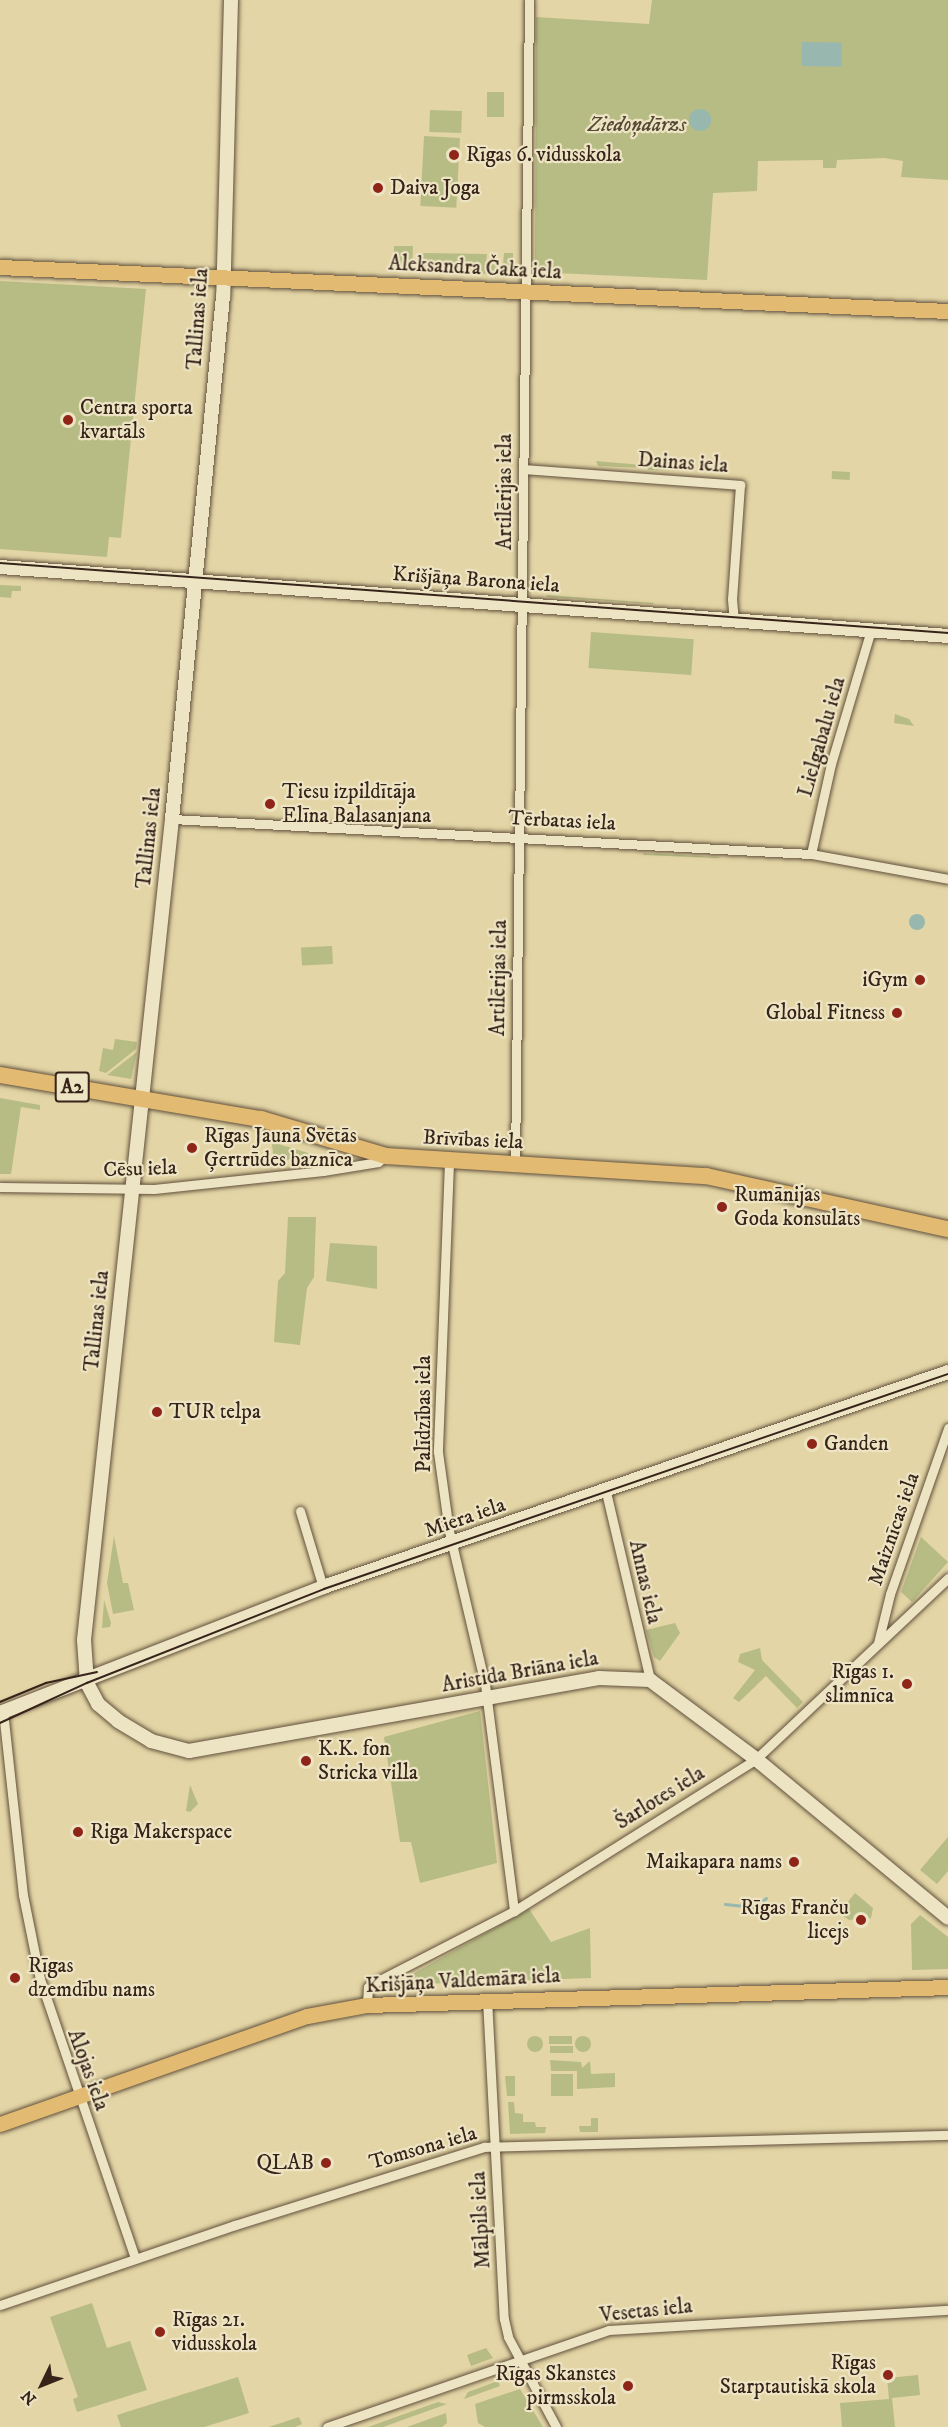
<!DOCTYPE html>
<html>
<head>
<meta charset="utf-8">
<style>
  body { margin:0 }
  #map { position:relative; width:948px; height:2427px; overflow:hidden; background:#e3d5a5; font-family:"IM FELL DW Pica",serif }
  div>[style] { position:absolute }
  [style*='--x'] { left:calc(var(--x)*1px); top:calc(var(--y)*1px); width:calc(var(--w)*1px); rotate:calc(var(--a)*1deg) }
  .green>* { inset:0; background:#b7bc84; transform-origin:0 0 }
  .round { border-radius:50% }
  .water>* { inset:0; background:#97b7af; transform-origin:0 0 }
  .stream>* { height:3px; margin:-1.5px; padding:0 1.5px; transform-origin:1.5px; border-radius:1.5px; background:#97b7af }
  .roads { filter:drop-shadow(0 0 2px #61503c) drop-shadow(0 0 2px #61503c) }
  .street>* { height:9px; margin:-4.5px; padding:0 4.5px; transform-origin:4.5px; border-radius:4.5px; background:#ede4c4 }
  .secondary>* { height:14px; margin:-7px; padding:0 7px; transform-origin:7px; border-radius:7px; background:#ede4c4 }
  .primary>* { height:15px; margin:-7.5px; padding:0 7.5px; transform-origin:7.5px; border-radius:7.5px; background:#e2ba72 }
  .highway>* { height:16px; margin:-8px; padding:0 8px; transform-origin:8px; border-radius:8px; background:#e2ba72 }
  .tram>* { height:1.5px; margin:-0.75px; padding:0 0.75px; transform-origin:0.75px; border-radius:0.75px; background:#362319 }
  .dots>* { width:16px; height:16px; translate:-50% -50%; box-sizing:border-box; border:3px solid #ede4c4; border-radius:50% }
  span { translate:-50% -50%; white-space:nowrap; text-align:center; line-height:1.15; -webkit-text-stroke:4.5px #ede4c4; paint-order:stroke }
  .shield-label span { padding:2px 4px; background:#ede4c4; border:2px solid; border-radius:4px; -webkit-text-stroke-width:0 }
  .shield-label { font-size:20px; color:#362319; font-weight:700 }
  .park-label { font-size:21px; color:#564934; font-style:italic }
  .poi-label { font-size:21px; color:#362319 }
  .left { translate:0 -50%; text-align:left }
  .right { translate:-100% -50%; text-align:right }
  .street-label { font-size:21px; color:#362319 }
  .north { position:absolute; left:12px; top:2355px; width:60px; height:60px; -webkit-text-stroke:4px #ede4c4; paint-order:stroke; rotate:227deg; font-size:16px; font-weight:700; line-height:24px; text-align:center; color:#362319 }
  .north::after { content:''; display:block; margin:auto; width:21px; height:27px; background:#362319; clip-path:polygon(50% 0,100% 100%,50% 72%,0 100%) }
</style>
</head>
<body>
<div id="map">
  <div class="green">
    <div style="clip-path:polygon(652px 0,948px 0,948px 180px,901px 177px,903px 161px,884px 158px,837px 160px,836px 168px,823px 168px,823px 160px,758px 161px,757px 191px,713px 193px,707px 280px,535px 272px,536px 17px,649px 24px)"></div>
    <div style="left:487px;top:92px;width:17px;height:25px"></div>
    <div style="left:430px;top:110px;width:32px;height:22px;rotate:2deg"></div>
    <div style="left:424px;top:136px;width:36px;height:70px;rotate:3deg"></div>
    <div style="clip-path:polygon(394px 246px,413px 246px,412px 270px,394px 265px)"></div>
    <div style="clip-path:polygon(425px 253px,487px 254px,486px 264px,503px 265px,504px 253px,513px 253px,513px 270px,504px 275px,439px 271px,439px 262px,426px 261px,425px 271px,418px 271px,419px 255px)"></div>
    <div style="clip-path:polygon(0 281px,146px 289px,121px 538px,109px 537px,107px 557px,0 549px)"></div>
    <div style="clip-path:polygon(596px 461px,643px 465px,643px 468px,598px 466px)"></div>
    <div style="clip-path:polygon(647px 465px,684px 468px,684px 471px,648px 470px)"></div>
    <div style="left:832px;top:471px;width:18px;height:8px;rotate:3deg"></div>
    <div style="clip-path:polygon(0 585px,21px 586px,21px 591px,12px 591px,11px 598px,0 597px)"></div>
    <div style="clip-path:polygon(546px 595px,653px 603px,653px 604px,547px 597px)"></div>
    <div style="left:591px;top:632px;width:103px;height:36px;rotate:4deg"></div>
    <div style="clip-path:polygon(895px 714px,909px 719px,914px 726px,894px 723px)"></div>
    <div style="clip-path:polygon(644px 853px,718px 857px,719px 858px,643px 855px)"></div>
    <div style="left:332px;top:946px;width:18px;height:31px;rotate:87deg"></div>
    <div style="clip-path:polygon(115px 1039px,137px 1042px,136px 1049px,106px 1073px,99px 1071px,103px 1048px,113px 1050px)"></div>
    <div style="clip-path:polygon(137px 1052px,131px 1079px,107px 1075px)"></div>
    <div style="clip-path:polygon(0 1098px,40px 1105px,40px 1110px,21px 1107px,11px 1174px,0 1174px)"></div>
    <div style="clip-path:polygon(275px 1143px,308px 1153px,309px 1156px,274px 1162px,272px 1144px)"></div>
    <div style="clip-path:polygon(288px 1217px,316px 1217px,314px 1277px,307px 1288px,300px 1345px,274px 1342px,278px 1281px,285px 1273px)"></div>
    <div style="clip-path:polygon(330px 1243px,377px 1246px,377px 1289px,326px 1281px)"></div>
    <div style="clip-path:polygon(114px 1536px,123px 1583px,128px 1583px,134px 1610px,113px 1614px,107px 1583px)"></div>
    <div style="clip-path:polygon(921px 1537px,948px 1562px,912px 1602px,901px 1592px)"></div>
    <div style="clip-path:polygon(104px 1600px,111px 1623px,110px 1627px,102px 1628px)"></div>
    <div style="clip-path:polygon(675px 1623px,680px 1633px,660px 1661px,654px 1657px,646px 1630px)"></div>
    <div style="clip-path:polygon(760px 1648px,762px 1660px,803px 1702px,797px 1708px,766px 1676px,739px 1702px,733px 1698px,755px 1670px,738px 1662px,740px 1654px)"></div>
    <div style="clip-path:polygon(480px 1711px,497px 1863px,420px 1883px,411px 1842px,400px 1842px,384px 1737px)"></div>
    <div style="clip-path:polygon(190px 1785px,198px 1804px,190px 1812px,186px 1811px)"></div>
    <div style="clip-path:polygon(948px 1837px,948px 1871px,937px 1884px,920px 1870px)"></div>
    <div style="clip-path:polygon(855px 1893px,873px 1908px,871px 1918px,849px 1920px,839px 1913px)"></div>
    <div style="clip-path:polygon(529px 1909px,551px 1942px,590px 1928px,591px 1978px,393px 1985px)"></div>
    <div style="clip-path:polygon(920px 1915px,948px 1937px,948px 1969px,912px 1970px,911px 1924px)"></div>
    <div class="round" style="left:527px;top:2036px;width:16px;height:16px"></div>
    <div class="round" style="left:575px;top:2036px;width:16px;height:16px"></div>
    <div style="left:549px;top:2036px;width:23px;height:8px"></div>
    <div style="left:550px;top:2046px;width:23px;height:7px"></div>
    <div style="clip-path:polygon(550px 2060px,581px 2062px,582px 2068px,590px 2061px,591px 2074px,615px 2073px,615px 2087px,577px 2089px,577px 2071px,551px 2071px)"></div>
    <div style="left:573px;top:2074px;width:22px;height:22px;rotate:90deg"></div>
    <div style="clip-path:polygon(505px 2076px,515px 2076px,515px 2096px,507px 2096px)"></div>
    <div style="clip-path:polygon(508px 2102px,514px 2102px,515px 2113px,523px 2114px,523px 2122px,535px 2122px,536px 2127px,546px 2127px,545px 2133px,510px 2134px)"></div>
    <div style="clip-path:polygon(591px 2118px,598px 2118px,598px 2132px,580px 2132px,579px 2126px,591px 2126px)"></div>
    <div style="clip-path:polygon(92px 2303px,107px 2348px,130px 2341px,147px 2390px,77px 2412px,73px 2399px,78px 2397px,50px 2317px)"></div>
    <div style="clip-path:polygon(486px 2348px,493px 2358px,471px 2366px,467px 2355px)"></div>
    <div style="clip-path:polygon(918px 2375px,920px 2395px,892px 2398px,895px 2427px,842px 2427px,840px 2403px,889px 2399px,887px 2378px)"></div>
    <div style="clip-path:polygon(238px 2377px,249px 2413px,204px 2427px,121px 2427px,117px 2415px)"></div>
    <div style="clip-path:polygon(498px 2381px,500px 2386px,464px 2399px,468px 2392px)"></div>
    <div style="clip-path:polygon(520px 2389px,543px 2427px,485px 2427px,478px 2423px,475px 2404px)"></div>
    <div style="clip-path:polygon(438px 2402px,447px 2404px,383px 2427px,368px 2427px)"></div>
    <div style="clip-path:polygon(446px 2413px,447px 2423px,442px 2427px,407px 2427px)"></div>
    <div style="clip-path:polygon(299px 2417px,302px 2424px,295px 2427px,269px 2427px)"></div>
  </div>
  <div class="water">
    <div style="left:802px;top:42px;width:40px;height:24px;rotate:1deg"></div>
    <div class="round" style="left:689px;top:109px;width:22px;height:22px"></div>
    <div class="round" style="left:909px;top:914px;width:16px;height:16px"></div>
  </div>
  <div class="stream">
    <div style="--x:725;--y:1904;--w:29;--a:6"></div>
    <div style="--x:754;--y:1907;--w:15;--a:-37"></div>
  </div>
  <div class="roads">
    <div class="street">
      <div style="--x:524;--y:469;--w:217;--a:4.2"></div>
      <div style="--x:740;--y:485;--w:114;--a:94"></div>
      <div style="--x:732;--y:599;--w:21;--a:85"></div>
      <div style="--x:172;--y:819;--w:640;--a:3.14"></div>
      <div style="--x:811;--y:854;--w:139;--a:10.3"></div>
      <div style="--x:811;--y:854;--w:92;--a:-77.5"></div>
      <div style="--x:831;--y:764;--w:140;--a:-73.4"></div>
      <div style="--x:449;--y:1162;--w:290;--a:92.2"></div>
      <div style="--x:438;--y:1452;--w:80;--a:82.1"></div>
      <div style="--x:449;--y:1531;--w:157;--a:76.8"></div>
      <div style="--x:485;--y:1684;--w:229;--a:82.7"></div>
      <div style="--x:515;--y:1165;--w:1165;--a:-89.31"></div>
      <div style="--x:0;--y:1187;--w:154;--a:0.7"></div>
      <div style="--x:154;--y:1189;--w:170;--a:-6.1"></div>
      <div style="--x:323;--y:1171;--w:56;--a:-9.3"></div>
      <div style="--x:378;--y:1162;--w:10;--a:-37"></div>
      <div style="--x:606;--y:1492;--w:193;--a:76.8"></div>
      <div style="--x:300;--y:1511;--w:79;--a:73.2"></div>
      <div style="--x:878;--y:1643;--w:50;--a:-76.2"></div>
      <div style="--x:890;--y:1594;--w:176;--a:-70.7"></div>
      <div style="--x:3;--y:1711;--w:185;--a:83.8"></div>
      <div style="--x:23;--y:1895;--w:86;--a:78.6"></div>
      <div style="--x:40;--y:1979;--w:295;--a:71.2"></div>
      <div style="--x:487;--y:1999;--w:320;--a:87"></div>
      <div style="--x:504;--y:2319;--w:18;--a:77"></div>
      <div style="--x:508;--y:2337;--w:102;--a:61.9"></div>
      <div style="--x:367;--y:2005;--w:18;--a:-87"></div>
      <div style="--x:368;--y:1987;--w:5;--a:-37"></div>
      <div style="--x:372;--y:1984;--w:160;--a:-27.2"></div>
      <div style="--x:514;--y:1911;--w:286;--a:-32.1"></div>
      <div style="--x:756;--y:1759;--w:264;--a:-43.3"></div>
      <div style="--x:0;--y:2305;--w:248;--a:-18.8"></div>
      <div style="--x:235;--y:2225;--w:261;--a:-17.4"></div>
      <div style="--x:484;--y:2147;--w:464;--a:-1.5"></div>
      <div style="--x:327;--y:2427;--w:298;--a:-19"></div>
      <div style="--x:609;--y:2330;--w:340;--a:-3.4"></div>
    </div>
    <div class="secondary">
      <div style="--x:231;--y:0;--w:296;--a:91.5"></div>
      <div style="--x:223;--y:296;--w:525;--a:95.57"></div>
      <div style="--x:172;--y:819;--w:826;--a:96.12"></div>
      <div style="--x:84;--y:1640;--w:43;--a:86"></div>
      <div style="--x:87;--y:1683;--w:24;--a:62"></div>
      <div style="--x:98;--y:1704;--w:26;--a:40"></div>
      <div style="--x:118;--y:1721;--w:39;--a:31"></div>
      <div style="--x:151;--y:1741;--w:39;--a:15"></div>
      <div style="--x:189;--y:1751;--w:416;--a:-10.1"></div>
      <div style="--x:599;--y:1678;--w:51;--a:2.2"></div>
      <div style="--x:650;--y:1680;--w:132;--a:36.7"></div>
      <div style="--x:756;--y:1759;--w:249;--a:39.6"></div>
      <div style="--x:0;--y:567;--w:951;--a:4.16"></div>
      <div style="--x:0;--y:1713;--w:347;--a:-21.3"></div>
      <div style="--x:323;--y:1587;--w:661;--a:-18.98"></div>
    </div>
    <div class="primary">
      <div style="--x:0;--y:267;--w:949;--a:2.66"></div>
      <div style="--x:0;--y:2124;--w:325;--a:-19.4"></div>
      <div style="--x:307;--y:2016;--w:61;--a:-10.4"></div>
      <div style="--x:367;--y:2005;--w:581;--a:-1.77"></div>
    </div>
    <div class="highway">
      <div style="--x:0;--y:1075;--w:265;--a:9.6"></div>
      <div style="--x:261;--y:1119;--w:130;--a:16.5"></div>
      <div style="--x:386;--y:1156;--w:321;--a:3.6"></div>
      <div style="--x:706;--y:1176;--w:248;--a:12.4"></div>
    </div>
  </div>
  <div class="tram">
    <div style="--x:0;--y:563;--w:951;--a:4.22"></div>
    <div style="--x:0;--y:1702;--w:50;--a:-22.4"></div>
    <div style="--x:46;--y:1683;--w:52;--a:-12.2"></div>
    <div style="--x:0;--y:1723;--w:96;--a:-24.7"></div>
    <div style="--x:87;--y:1683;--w:255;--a:-21.6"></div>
    <div style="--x:324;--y:1589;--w:660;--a:-19.01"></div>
  </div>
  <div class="dots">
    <div style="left:454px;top:155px;background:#8f2418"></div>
    <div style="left:378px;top:188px;background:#8f2418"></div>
    <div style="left:68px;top:420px;background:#8f2418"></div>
    <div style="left:270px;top:804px;background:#8f2418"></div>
    <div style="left:920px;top:980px;background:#8f2418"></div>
    <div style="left:897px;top:1013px;background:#8f2418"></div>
    <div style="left:192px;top:1148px;background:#8f2418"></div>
    <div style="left:722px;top:1207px;background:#8f2418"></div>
    <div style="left:157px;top:1412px;background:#8f2418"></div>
    <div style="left:812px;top:1444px;background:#8f2418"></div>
    <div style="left:907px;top:1684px;background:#8f2418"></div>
    <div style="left:306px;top:1761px;background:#8f2418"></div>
    <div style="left:78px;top:1832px;background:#8f2418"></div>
    <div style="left:794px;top:1862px;background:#8f2418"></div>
    <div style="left:861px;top:1920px;background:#8f2418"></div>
    <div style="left:15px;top:1978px;background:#8f2418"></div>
    <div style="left:326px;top:2163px;background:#8f2418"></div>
    <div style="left:160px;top:2332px;background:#8f2418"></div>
    <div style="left:888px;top:2375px;background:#8f2418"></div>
    <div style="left:628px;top:2386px;background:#8f2418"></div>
  </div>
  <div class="shield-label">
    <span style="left:72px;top:1087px">A2</span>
  </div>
  <div class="park-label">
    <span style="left:637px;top:125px">Ziedoņdārzs</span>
  </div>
  <div class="poi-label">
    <span class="left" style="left:466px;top:155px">Rīgas 6. vidusskola</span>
    <span class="left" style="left:390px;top:188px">Daiva Joga</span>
    <span class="left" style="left:80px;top:420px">Centra sporta<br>kvartāls</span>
    <span class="left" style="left:282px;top:804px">Tiesu izpildītāja<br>Elīna Balasanjana</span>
    <span class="right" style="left:908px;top:980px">iGym</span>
    <span class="right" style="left:885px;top:1013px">Global Fitness</span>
    <span class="left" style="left:204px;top:1148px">Rīgas Jaunā Svētās<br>Ģertrūdes baznīca</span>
    <span class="left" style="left:734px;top:1207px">Rumānijas<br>Goda konsulāts</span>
    <span class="left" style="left:169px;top:1412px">TUR telpa</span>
    <span class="left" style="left:824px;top:1444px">Ganden</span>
    <span class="right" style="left:894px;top:1684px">Rīgas 1.<br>slimnīca</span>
    <span class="left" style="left:318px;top:1761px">K.K. fon<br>Stricka villa</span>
    <span class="left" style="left:90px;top:1832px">Riga Makerspace</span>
    <span class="right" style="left:782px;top:1862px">Maikapara nams</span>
    <span class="right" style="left:849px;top:1920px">Rīgas Franču<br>licejs</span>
    <span class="left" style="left:28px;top:1978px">Rīgas<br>dzemdību nams</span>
    <span class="right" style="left:314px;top:2163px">QLAB</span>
    <span class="left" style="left:172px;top:2332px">Rīgas 21.<br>vidusskola</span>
    <span class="right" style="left:876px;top:2375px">Rīgas<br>Starptautiskā skola</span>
    <span class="right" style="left:616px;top:2386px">Rīgas Skanstes<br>pirmsskola</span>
  </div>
  <div class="street-label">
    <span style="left:475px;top:268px;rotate:3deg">Aleksandra Čaka iela</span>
    <span style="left:198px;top:319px;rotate:-86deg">Tallinas iela</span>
    <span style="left:683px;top:463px;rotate:4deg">Dainas iela</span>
    <span style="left:505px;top:492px;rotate:-90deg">Artilērijas iela</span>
    <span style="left:476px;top:580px;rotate:4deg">Krišjāņa Barona iela</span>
    <span style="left:822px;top:737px;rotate:-74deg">Lielgabalu iela</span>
    <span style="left:562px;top:821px;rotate:3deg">Tērbatas iela</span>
    <span style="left:149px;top:838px;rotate:-84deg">Tallinas iela</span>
    <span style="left:499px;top:978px;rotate:-89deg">Artilērijas iela</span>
    <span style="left:473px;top:1140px;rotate:3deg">Brīvības iela</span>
    <span style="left:140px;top:1169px;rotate:-2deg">Cēsu iela</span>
    <span style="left:97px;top:1321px;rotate:-84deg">Tallinas iela</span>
    <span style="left:424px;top:1414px;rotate:-90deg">Palīdzības iela</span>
    <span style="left:465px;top:1518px;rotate:-19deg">Miera iela</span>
    <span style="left:894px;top:1529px;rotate:-71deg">Maiznīcas iela</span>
    <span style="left:645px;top:1582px;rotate:77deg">Annas iela</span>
    <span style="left:520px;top:1672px;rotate:-10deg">Aristida Briāna iela</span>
    <span style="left:660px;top:1798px;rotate:-32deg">Šarlotes iela</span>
    <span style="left:463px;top:1981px;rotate:-3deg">Krišjāņa Valdemāra iela</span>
    <span style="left:88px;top:2070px;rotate:70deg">Alojas iela</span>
    <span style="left:423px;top:2148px;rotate:-16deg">Tomsona iela</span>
    <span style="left:481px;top:2220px;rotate:-93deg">Mālpils iela</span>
    <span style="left:646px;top:2311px;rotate:-6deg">Vesetas iela</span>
  </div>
  <div class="north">N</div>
</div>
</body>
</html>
